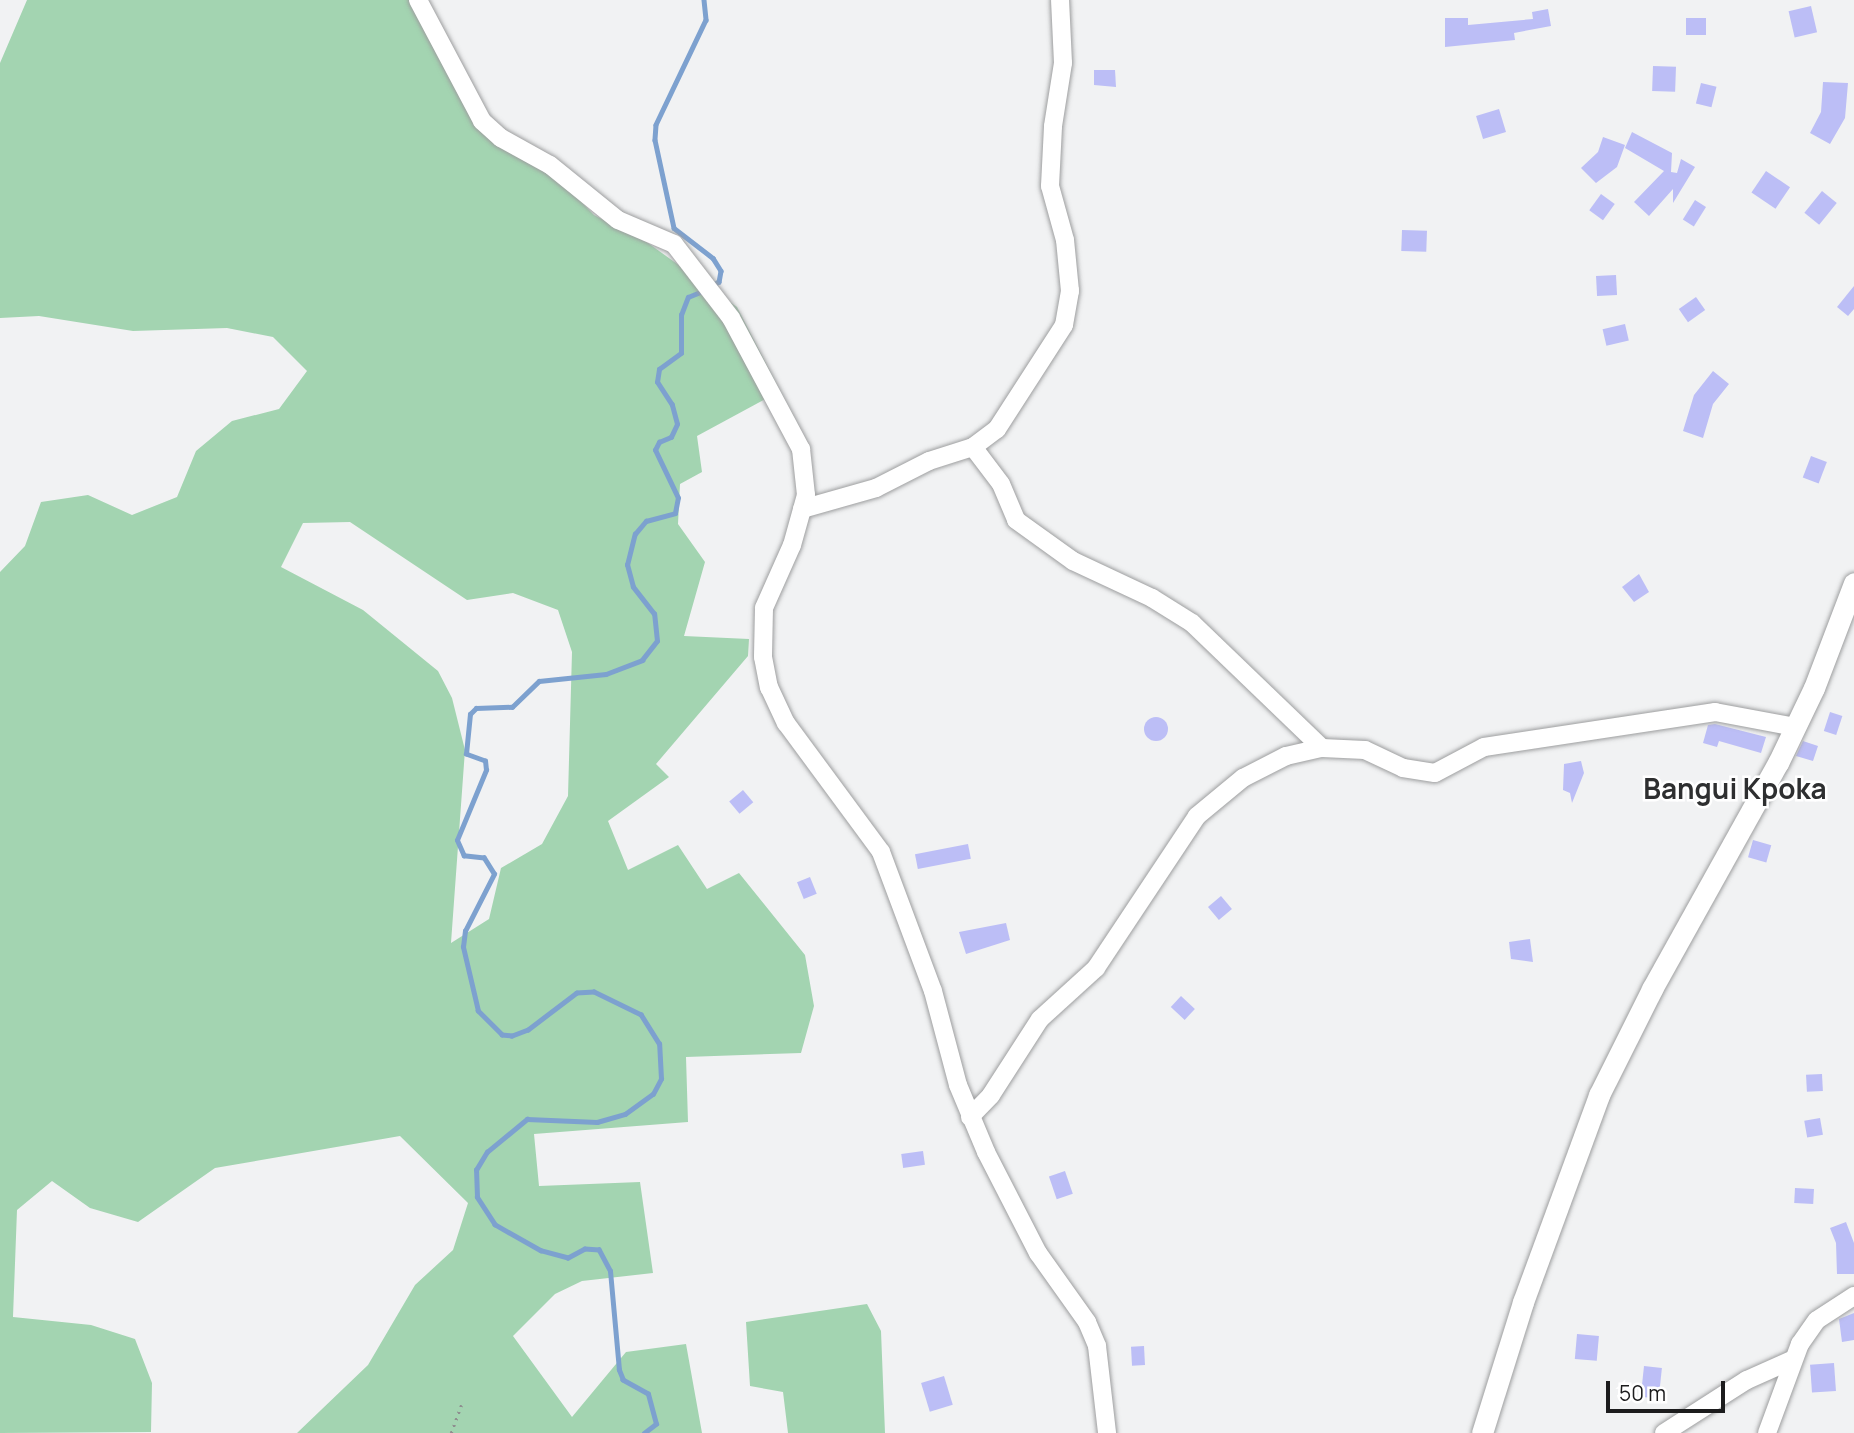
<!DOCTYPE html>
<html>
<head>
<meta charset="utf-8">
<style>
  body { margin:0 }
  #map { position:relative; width:1854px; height:1433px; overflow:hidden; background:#f1f2f3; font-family:Manrope,sans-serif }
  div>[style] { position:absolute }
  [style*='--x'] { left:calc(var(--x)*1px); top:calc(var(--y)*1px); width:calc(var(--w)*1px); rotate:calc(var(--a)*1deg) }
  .green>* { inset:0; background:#a3d4b1 }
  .stream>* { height:4.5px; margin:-2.25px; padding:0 2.25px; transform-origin:2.25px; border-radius:2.25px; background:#7da1cf }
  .building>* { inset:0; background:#bcbef6; transform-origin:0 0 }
  .round { border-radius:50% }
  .path>* { height:2.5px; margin-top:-1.25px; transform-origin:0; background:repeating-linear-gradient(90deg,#8e8e8f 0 2px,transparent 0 7px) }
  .roads { filter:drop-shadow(0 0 2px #9d9e9f) drop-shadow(0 0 2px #9d9e9f) }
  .minor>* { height:18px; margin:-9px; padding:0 9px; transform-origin:9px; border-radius:9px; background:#fff }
  .tertiary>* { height:21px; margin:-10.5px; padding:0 10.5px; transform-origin:10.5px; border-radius:10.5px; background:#fff }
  span { translate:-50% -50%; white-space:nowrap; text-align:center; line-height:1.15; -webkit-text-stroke:5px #fff; paint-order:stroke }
  .quarter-label { font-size:28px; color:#2e2f30; font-weight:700 }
  .scale { position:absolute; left:1606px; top:1381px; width:119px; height:32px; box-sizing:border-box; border:4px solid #1c1c1d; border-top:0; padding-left:9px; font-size:21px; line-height:24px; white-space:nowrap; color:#1c1c1d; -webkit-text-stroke:5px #fff; paint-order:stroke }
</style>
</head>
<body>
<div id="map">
  <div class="green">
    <div style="clip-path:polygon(evenodd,27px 0,422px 0,474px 126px,555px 175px,594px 215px,648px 243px,737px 307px,780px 391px,697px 436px,702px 472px,680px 484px,678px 524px,705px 562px,684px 636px,749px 639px,748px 656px,656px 764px,669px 777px,608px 821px,628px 870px,678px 845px,707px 889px,739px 873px,805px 955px,814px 1006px,801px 1053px,686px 1057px,688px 1122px,534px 1134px,539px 1186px,640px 1182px,653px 1273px,582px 1281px,555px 1294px,513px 1336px,572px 1417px,626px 1352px,686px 1344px,702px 1433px,297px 1433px,368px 1365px,415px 1285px,453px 1250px,468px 1203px,400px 1136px,215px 1168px,138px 1222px,90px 1208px,52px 1181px,17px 1210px,13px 1317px,91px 1325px,135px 1339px,152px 1383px,151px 1432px,0 1433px,0 572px,25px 546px,41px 502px,88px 495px,132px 515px,177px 497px,196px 451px,232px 421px,279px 409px,307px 371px,273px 337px,227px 328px,133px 331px,39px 316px,0 318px,0 63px,27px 0,350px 522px,467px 600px,513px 593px,558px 610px,572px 652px,568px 796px,542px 844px,501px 868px,489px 919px,451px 943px,465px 750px,452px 698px,438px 671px,363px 610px,281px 567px,303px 523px,350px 522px)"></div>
    <div style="clip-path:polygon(867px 1304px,881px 1331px,885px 1433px,788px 1433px,783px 1392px,750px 1386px,746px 1322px)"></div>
  </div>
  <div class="stream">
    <div style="--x:704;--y:0;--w:20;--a:84"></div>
    <div style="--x:706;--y:20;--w:116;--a:115.5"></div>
    <div style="--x:656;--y:125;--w:15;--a:94"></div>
    <div style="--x:655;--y:140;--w:90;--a:77.8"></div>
    <div style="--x:674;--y:228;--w:49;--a:37.6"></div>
    <div style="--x:713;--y:258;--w:15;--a:58"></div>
    <div style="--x:721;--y:271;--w:11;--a:100"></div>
    <div style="--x:719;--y:282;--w:8;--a:150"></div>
    <div style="--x:644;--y:1433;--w:15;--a:-37"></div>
    <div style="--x:656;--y:1424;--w:31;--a:-105"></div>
    <div style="--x:648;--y:1394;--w:29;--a:-151"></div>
    <div style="--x:623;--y:1380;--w:11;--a:-112"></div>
    <div style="--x:619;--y:1370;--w:99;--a:-95.2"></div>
    <div style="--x:610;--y:1271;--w:24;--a:-118"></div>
    <div style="--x:599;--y:1250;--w:14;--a:-176"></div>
    <div style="--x:585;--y:1249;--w:19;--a:152"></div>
    <div style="--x:568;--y:1258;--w:28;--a:-165"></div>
    <div style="--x:541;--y:1251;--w:53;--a:-150.5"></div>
    <div style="--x:495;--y:1225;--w:33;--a:-123"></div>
    <div style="--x:477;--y:1197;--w:27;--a:-92"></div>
    <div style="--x:476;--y:1170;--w:21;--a:-59"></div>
    <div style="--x:487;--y:1152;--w:52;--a:-39.5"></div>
    <div style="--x:527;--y:1119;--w:70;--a:2.5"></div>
    <div style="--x:597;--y:1122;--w:29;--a:-16"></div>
    <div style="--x:625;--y:1114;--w:34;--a:-36"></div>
    <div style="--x:653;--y:1094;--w:17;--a:-62"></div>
    <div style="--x:661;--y:1079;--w:35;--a:-93"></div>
    <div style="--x:659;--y:1044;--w:34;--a:-122"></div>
    <div style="--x:641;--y:1015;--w:52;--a:-153.9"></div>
    <div style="--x:594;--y:992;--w:17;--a:177"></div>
    <div style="--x:577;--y:993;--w:61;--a:142.9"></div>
    <div style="--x:528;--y:1030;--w:17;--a:159"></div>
    <div style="--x:512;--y:1036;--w:10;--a:-174"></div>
    <div style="--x:502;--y:1035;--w:34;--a:-135"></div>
    <div style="--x:478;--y:1011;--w:66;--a:-103.2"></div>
    <div style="--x:463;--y:947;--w:16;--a:-83"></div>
    <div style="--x:465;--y:931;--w:64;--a:-63"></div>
    <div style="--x:494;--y:874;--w:19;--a:-122"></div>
    <div style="--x:484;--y:858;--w:20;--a:-174"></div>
    <div style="--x:464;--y:856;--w:17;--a:-114"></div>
    <div style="--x:457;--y:840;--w:76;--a:-67.5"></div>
    <div style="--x:486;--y:770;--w:9;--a:-96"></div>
    <div style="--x:485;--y:761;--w:20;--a:-160"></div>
    <div style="--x:466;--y:754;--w:40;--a:-84.3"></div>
    <div style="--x:470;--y:714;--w:8;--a:-45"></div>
    <div style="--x:476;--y:708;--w:36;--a:-2"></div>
    <div style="--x:512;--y:707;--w:37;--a:-44"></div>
    <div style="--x:539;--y:681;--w:67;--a:-6"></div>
    <div style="--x:606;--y:674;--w:39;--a:-21"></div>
    <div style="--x:642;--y:660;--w:24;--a:-52"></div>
    <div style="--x:657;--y:641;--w:27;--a:-96"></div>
    <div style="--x:654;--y:614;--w:34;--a:-128"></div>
    <div style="--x:633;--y:587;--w:23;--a:-105"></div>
    <div style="--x:627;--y:565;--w:32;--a:-76"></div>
    <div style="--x:635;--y:534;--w:17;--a:-50"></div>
    <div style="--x:646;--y:521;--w:30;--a:-15"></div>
    <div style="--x:675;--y:513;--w:15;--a:-79"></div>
    <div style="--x:678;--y:498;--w:53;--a:-115.6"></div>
    <div style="--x:655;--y:450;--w:9;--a:-63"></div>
    <div style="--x:659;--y:442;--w:13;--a:-23"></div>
    <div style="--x:671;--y:437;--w:14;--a:-65"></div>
    <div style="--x:677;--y:424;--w:20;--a:-105"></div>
    <div style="--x:672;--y:405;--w:27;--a:-123"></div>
    <div style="--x:657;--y:382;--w:13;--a:-81"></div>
    <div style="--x:659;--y:369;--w:27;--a:-36"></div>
    <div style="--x:681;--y:353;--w:38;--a:-90"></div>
    <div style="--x:681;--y:315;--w:19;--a:-69"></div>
    <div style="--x:688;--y:297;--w:18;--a:-22"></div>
  </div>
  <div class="building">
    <div style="left:1811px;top:6px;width:27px;height:23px;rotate:77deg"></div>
    <div style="clip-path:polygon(1548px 9px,1551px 26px,1514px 33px,1515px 40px,1445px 47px,1445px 18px,1468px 18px,1468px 25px,1533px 19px,1532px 12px)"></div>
    <div style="left:1686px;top:18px;width:20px;height:17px"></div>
    <div style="left:1653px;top:66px;width:23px;height:25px;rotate:2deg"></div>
    <div style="clip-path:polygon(1094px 70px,1115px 70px,1116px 87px,1094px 85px)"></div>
    <div style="clip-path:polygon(1823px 82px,1848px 83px,1845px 118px,1830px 144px,1810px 133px,1821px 112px)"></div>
    <div style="left:1701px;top:83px;width:16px;height:21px;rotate:14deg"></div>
    <div style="left:1499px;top:109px;width:24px;height:24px;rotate:73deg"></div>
    <div style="clip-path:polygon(1632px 132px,1672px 153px,1671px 172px,1677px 173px,1681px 159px,1695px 167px,1673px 203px,1673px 189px,1649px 216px,1634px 202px,1664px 171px,1625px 148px)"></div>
    <div style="clip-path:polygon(1603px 137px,1625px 145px,1617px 167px,1596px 183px,1581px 168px,1598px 152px)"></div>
    <div style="left:1766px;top:171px;width:29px;height:26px;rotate:34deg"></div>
    <div style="left:1822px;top:191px;width:19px;height:28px;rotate:39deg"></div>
    <div style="left:1601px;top:194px;width:17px;height:20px;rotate:36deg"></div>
    <div style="left:1695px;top:200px;width:13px;height:23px;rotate:32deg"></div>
    <div style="left:1402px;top:230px;width:25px;height:21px;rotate:2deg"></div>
    <div style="left:1616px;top:275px;width:20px;height:20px;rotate:87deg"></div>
    <div style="clip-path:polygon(1854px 286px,1854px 309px,1848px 316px,1837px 307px)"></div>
    <div style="left:1696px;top:297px;width:16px;height:21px;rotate:55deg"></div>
    <div style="left:1625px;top:324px;width:17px;height:23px;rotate:77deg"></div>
    <div style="clip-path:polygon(1713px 371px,1729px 384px,1713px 404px,1703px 438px,1683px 431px,1694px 395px)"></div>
    <div style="left:1811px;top:456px;width:17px;height:23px;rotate:21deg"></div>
    <div style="clip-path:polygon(1639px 574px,1649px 592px,1634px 602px,1622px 587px)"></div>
    <div style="left:1830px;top:712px;width:13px;height:20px;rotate:18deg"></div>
    <div class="round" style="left:1144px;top:717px;width:24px;height:24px"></div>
    <div style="clip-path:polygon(1715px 724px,1766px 737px,1761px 753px,1719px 741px,1717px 747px,1703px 743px,1708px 725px)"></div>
    <div style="clip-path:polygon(1803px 741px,1818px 746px,1813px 761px,1796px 756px)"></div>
    <div style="clip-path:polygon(1581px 761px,1584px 773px,1572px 803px,1570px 793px,1563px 790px,1564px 764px)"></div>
    <div style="left:743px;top:790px;width:16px;height:18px;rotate:50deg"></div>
    <div style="left:1753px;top:840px;width:19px;height:18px;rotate:16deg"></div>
    <div style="left:968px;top:844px;width:15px;height:54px;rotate:79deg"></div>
    <div style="left:810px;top:877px;width:18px;height:14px;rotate:68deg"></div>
    <div style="left:1221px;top:896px;width:17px;height:17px;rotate:50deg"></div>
    <div style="clip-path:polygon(1006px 923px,1010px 940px,966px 954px,959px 932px)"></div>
    <div style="clip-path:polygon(1530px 939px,1533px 962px,1511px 959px,1509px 942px)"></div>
    <div style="left:1181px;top:996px;width:19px;height:15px;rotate:43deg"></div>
    <div style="left:1822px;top:1074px;width:17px;height:16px;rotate:87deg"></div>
    <div style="left:1820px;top:1118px;width:17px;height:16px;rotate:80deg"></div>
    <div style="left:923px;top:1151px;width:14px;height:22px;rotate:82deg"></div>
    <div style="left:1065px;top:1171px;width:24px;height:17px;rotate:71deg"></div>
    <div style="left:1795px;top:1188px;width:19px;height:15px;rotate:3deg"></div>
    <div style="clip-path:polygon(1846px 1222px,1854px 1243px,1854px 1274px,1837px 1274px,1836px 1243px,1830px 1228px)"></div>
    <div style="clip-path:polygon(1854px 1313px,1854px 1340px,1842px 1342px,1839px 1319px)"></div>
    <div style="left:1577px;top:1334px;width:22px;height:25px;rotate:5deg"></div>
    <div style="left:1144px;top:1346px;width:19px;height:13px;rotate:87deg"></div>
    <div style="left:1834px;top:1363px;width:28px;height:24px;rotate:86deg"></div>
    <div style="left:1644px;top:1366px;width:18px;height:31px;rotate:6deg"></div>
    <div style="left:944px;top:1376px;width:30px;height:24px;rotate:73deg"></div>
  </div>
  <div class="path">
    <div style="--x:451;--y:1433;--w:30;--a:-70"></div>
  </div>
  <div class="roads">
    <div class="minor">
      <div style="--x:418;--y:0;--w:137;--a:62.1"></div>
      <div style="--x:482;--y:121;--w:25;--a:42"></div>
      <div style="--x:501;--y:138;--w:56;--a:28.9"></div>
      <div style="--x:550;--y:165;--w:87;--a:39"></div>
      <div style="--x:618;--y:220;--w:61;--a:23.2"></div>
      <div style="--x:674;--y:244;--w:93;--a:52.4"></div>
      <div style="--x:731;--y:318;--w:149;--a:61.9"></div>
      <div style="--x:801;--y:449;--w:46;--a:83.8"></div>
      <div style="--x:806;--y:495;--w:52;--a:105.6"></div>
      <div style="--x:792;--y:545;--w:69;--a:114"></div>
      <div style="--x:764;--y:608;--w:49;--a:91.2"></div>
      <div style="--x:763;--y:657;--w:31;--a:79"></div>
      <div style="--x:769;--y:687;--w:40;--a:65"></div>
      <div style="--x:786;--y:723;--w:160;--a:53.6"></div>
      <div style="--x:881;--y:852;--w:148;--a:69.5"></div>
      <div style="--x:933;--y:991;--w:97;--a:75.1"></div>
      <div style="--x:958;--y:1085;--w:73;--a:67.3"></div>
      <div style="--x:986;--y:1152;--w:114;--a:62.8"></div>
      <div style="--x:1038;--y:1253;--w:85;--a:54.6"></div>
      <div style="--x:1087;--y:1322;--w:26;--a:67"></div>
      <div style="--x:1097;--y:1346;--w:88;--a:83.4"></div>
      <div style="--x:973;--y:447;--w:46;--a:52.9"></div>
      <div style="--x:1001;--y:484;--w:39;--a:67"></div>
      <div style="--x:1016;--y:520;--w:70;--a:35.7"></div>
      <div style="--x:1073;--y:561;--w:87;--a:25.1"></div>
      <div style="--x:1152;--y:598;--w:47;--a:32"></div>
      <div style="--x:1192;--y:623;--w:180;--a:43.9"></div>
      <div style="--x:802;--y:509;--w:77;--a:-15.8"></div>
      <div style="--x:876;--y:488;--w:59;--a:-27"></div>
      <div style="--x:929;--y:461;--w:46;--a:-17.7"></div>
      <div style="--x:973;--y:447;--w:30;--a:-37"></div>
      <div style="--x:997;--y:429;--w:124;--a:-57.2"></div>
      <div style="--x:1064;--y:325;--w:35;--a:-80"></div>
      <div style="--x:1070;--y:291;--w:51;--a:-95.6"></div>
      <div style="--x:1065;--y:240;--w:56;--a:-105.5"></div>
      <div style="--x:1050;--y:186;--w:60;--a:-87.1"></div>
      <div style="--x:1053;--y:126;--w:64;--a:-81"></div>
      <div style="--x:1063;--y:63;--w:63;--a:-92.7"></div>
      <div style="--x:970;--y:1117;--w:30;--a:-46"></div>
      <div style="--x:991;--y:1095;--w:90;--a:-57.2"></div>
      <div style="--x:1040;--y:1019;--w:76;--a:-42.3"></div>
      <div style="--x:1096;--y:968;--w:182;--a:-56.4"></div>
      <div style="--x:1197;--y:816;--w:60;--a:-39.6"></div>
      <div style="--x:1243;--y:778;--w:48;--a:-27.1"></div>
      <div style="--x:1286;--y:756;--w:37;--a:-13"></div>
      <div style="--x:1322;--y:748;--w:43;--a:2.7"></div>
      <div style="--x:1365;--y:750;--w:42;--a:25.3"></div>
      <div style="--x:1403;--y:768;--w:32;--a:9"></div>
      <div style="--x:1435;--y:773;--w:55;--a:-28"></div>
      <div style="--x:1484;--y:747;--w:234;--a:-8.6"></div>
      <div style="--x:1715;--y:712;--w:81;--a:10.6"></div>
      <div style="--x:1664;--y:1433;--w:98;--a:-32.6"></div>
      <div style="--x:1747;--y:1380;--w:49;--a:-24"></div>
      <div style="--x:1767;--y:1433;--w:95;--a:-69.7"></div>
      <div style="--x:1800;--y:1344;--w:29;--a:-55"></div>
      <div style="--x:1817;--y:1320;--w:44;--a:-33"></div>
    </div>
    <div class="tertiary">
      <div style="--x:1482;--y:1433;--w:137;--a:-72.6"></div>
      <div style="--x:1523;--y:1302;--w:221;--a:-69.8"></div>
      <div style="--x:1599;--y:1095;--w:119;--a:-63.4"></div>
      <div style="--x:1652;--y:989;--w:259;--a:-60.9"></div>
      <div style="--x:1778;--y:763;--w:83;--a:-64.4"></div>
      <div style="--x:1814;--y:688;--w:112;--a:-69.1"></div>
    </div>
  </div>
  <div class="quarter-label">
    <span style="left:1735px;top:788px">Bangui Kpoka</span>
  </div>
  <div class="scale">50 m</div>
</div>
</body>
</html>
